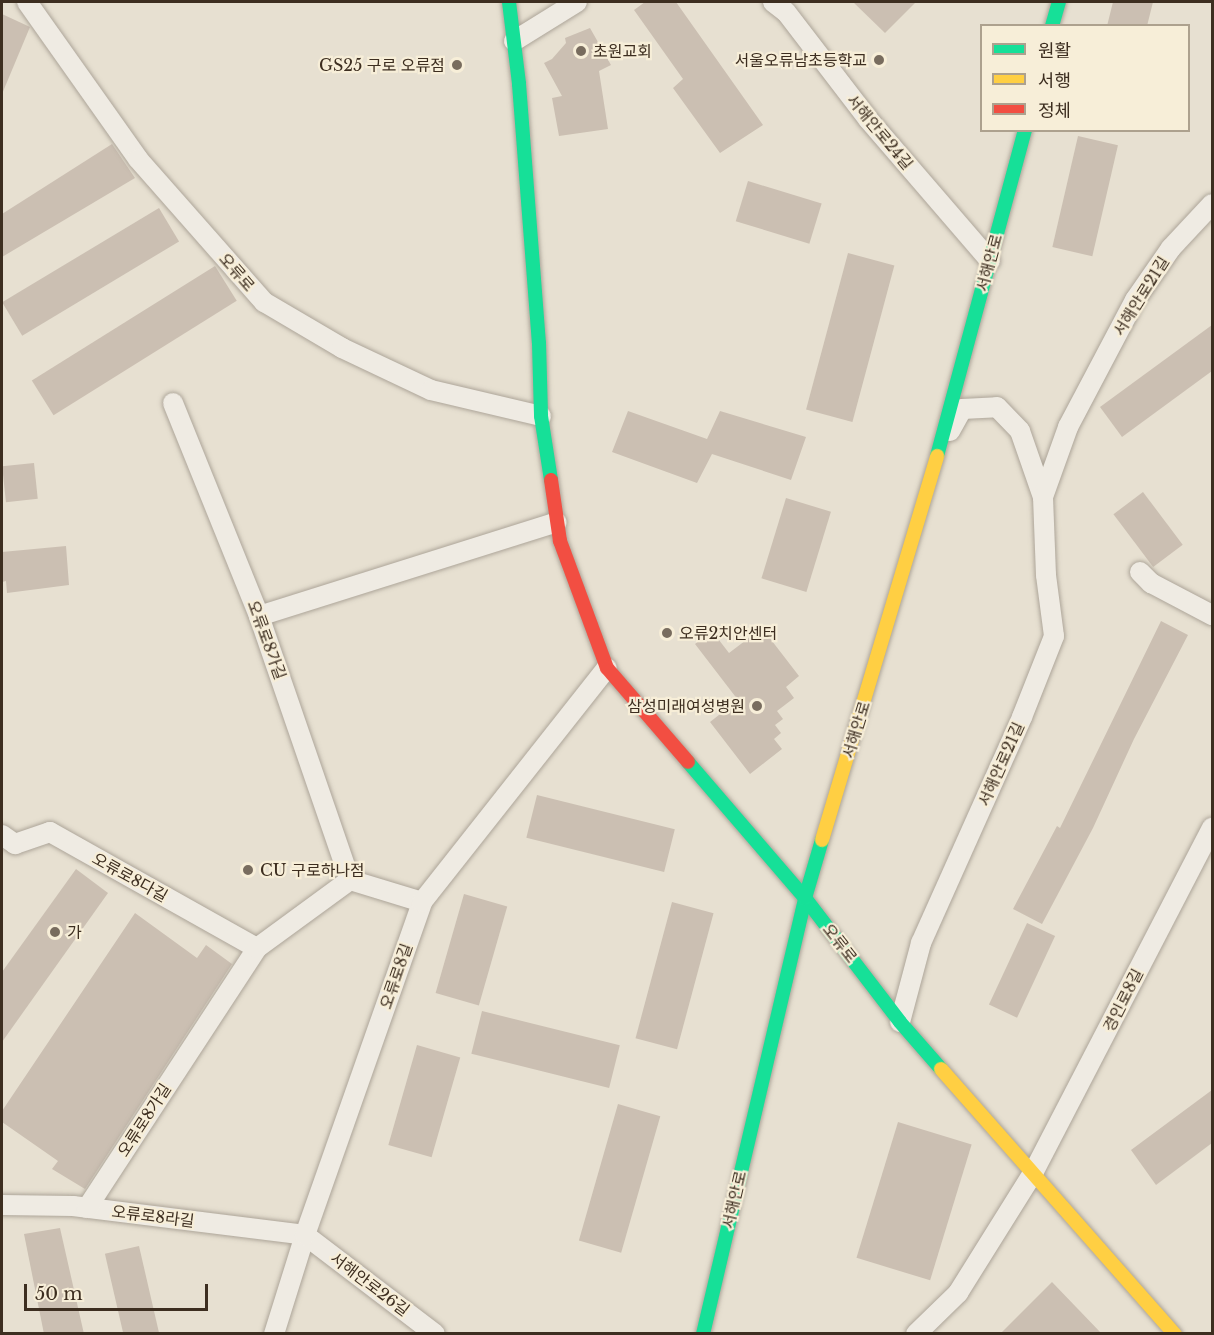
<!DOCTYPE html>
<html>
<head>
<meta charset="utf-8">
<style>
  body { margin:0 }
  #map { position:relative; width:1214px; height:1335px; overflow:hidden; background:#e7e0d1; font-family:"Libre Baskerville","Noto Sans KR",serif }
  div>[style] { position:absolute }
  [style*='--x'] { left:calc(var(--x)*1px); top:calc(var(--y)*1px); width:calc(var(--w)*1px); rotate:calc(var(--a)*1deg) }
  .building>* { inset:0; background:#cbbfb2; transform-origin:0 0 }
  .roads { filter:drop-shadow(0 0 2px #ada599) drop-shadow(0 0 2px #ada599) }
  .street>* { height:20px; margin:-10px; padding:0 10px; transform-origin:10px; border-radius:10px; background:#efebe3 }
  .fast>* { height:14px; margin:-7px; padding:0 7px; transform-origin:7px; border-radius:7px; background:#16e098 }
  .slow>* { height:14px; margin:-7px; padding:0 7px; transform-origin:7px; border-radius:7px; background:#ffcf43 }
  .jam>* { height:14px; margin:-7px; padding:0 7px; transform-origin:7px; border-radius:7px; background:#f24e42 }
  .dots>* { width:16px; height:16px; translate:-50% -50%; box-sizing:border-box; border:3px solid #f7eed8; border-radius:50% }
  span { translate:-50% -50%; white-space:nowrap; text-align:center; line-height:1.15; -webkit-text-stroke:4.5px #f7eed8; paint-order:stroke }
  .poi-label { font-size:16px; color:#3d2e20 }
  .left { translate:0 -50%; text-align:left }
  .right { translate:-100% -50%; text-align:right }
  .street-label { font-size:16px; color:#3d2e20 }
  .frame { position:absolute; inset:0; border:3px solid #3d2e20; pointer-events:none }
  .legend { position:absolute; left:980px; top:24px; width:210px; height:108px; box-sizing:border-box; background:#f7eed8; border:2px solid #ada18e; margin:0; padding:8px 10px; list-style:none; font-size:18px; color:#3d2e20 }
  .legend li { display:flex; align-items:center; gap:12px; height:30px }
  .legend b { width:30px; border:2px solid #ada18e }
  .scale { position:absolute; left:24px; top:1284px; width:184px; height:27px; box-sizing:border-box; border:3px solid #3d2e20; border-top:0; padding-left:8px; font-size:18px; line-height:21px; white-space:nowrap; color:#3d2e20; -webkit-text-stroke:4px #f7eed8; paint-order:stroke }
</style>
</head>
<body>
<div id="map">
  <div class="building">
    <div style="clip-path:polygon(645px 2px,676px 2px,763px 125px,720px 153px,673px 88px,683px 79px,634px 10px)"></div>
    <div style="clip-path:polygon(853px 2px,916px 2px,885px 33px)"></div>
    <div style="clip-path:polygon(1113px 2px,1153px 2px,1147px 26px,1107px 26px)"></div>
    <div style="clip-path:polygon(2px 14px,30px 27px,2px 94px)"></div>
    <div style="clip-path:polygon(590px 28px,611px 65px,599px 71px,608px 129px,559px 136px,552px 98px,562px 96px,544px 63px,552px 59px,566px 43px,565px 38px)"></div>
    <div style="left:1078px;top:136px;width:41px;height:114px;rotate:13deg"></div>
    <div style="clip-path:polygon(112px 144px,135px 178px,2px 257px,2px 214px)"></div>
    <div style="left:748px;top:181px;width:77px;height:42px;rotate:17deg"></div>
    <div style="left:159px;top:208px;width:39px;height:183px;rotate:59deg"></div>
    <div style="left:848px;top:253px;width:48px;height:162px;rotate:15deg"></div>
    <div style="left:215px;top:266px;width:41px;height:216px;rotate:58deg"></div>
    <div style="clip-path:polygon(1212px 325px,1212px 371px,1122px 437px,1100px 407px)"></div>
    <div style="clip-path:polygon(628px 411px,707px 439px,720px 411px,806px 437px,791px 480px,712px 454px,697px 483px,612px 452px)"></div>
    <div style="left:34px;top:463px;width:36px;height:32px;rotate:84deg"></div>
    <div style="left:1143px;top:492px;width:66px;height:37px;rotate:53deg"></div>
    <div style="left:786px;top:498px;width:47px;height:84px;rotate:17deg"></div>
    <div style="clip-path:polygon(66px 546px,69px 585px,7px 593px,6px 581px,2px 582px,2px 552px)"></div>
    <div style="clip-path:polygon(1161px 621px,1188px 635px,1134px 739px,1093px 828px,1042px 924px,1013px 909px,1057px 826px,1060px 828px)"></div>
    <div style="clip-path:polygon(762px 628px,799px 676px,786px 687px,794px 698px,777px 711px,783px 719px,775px 725px,781px 733px,774px 739px,782px 749px,750px 774px,710px 722px,738px 700px,695px 644px,712px 631px,729px 653px)"></div>
    <div style="left:537px;top:795px;width:142px;height:44px;rotate:14deg"></div>
    <div style="clip-path:polygon(76px 869px,108px 893px,2px 1042px,2px 972px)"></div>
    <div style="left:464px;top:894px;width:45px;height:103px;rotate:16deg"></div>
    <div style="left:672px;top:902px;width:43px;height:141px;rotate:15deg"></div>
    <div style="clip-path:polygon(135px 913px,197px 958px,206px 945px,232px 964px,85px 1189px,52px 1169px,58px 1161px,2px 1122px,2px 1111px)"></div>
    <div style="left:1027px;top:923px;width:31px;height:90px;rotate:25deg"></div>
    <div style="left:482px;top:1011px;width:142px;height:44px;rotate:14deg"></div>
    <div style="left:417px;top:1045px;width:45px;height:104px;rotate:16deg"></div>
    <div style="clip-path:polygon(1212px 1090px,1212px 1143px,1156px 1185px,1131px 1150px)"></div>
    <div style="left:618px;top:1104px;width:44px;height:142px;rotate:16deg"></div>
    <div style="left:898px;top:1122px;width:77px;height:142px;rotate:17deg"></div>
    <div style="clip-path:polygon(60px 1228px,84px 1334px,44px 1334px,24px 1234px)"></div>
    <div style="left:139px;top:1246px;width:90px;height:35px;rotate:77deg"></div>
    <div style="clip-path:polygon(1052px 1282px,1102px 1334px,1000px 1334px)"></div>
  </div>
  <div class="roads">
    <div class="street">
      <div style="--x:27;--y:2;--w:192;--a:54.7"></div>
      <div style="--x:138;--y:159;--w:191;--a:48.6"></div>
      <div style="--x:264;--y:302;--w:91;--a:30.5"></div>
      <div style="--x:342;--y:348;--w:98;--a:25.3"></div>
      <div style="--x:431;--y:390;--w:113;--a:13.3"></div>
      <div style="--x:773;--y:2;--w:16;--a:38"></div>
      <div style="--x:786;--y:12;--w:135;--a:52.5"></div>
      <div style="--x:868;--y:119;--w:187;--a:49.3"></div>
      <div style="--x:514;--y:41;--w:74;--a:-31.8"></div>
      <div style="--x:173;--y:403;--w:230;--a:68"></div>
      <div style="--x:259;--y:616;--w:279;--a:71"></div>
      <div style="--x:950;--y:431;--w:25;--a:-61"></div>
      <div style="--x:962;--y:409;--w:35;--a:-3"></div>
      <div style="--x:997;--y:407;--w:33;--a:46"></div>
      <div style="--x:1020;--y:431;--w:70;--a:70.8"></div>
      <div style="--x:1043;--y:497;--w:74;--a:-70.3"></div>
      <div style="--x:1068;--y:427;--w:144;--a:-62.2"></div>
      <div style="--x:1135;--y:300;--w:63;--a:-55.3"></div>
      <div style="--x:1171;--y:248;--w:60;--a:-47"></div>
      <div style="--x:1140;--y:572;--w:16;--a:45"></div>
      <div style="--x:1151;--y:583;--w:69;--a:27.7"></div>
      <div style="--x:259;--y:616;--w:312;--a:-17.5"></div>
      <div style="--x:2;--y:835;--w:16;--a:35"></div>
      <div style="--x:15;--y:844;--w:37;--a:-19"></div>
      <div style="--x:50;--y:832;--w:237;--a:29.3"></div>
      <div style="--x:900;--y:1022;--w:82;--a:-75.1"></div>
      <div style="--x:921;--y:943;--w:248;--a:-65.9"></div>
      <div style="--x:1022;--y:717;--w:87;--a:-68.4"></div>
      <div style="--x:1054;--y:636;--w:62;--a:-97.5"></div>
      <div style="--x:1046;--y:575;--w:78;--a:-92.2"></div>
      <div style="--x:2;--y:1205;--w:71;--a:0.8"></div>
      <div style="--x:73;--y:1206;--w:234;--a:7.1"></div>
      <div style="--x:87;--y:1208;--w:311;--a:-56.8"></div>
      <div style="--x:257;--y:948;--w:115;--a:-36.2"></div>
      <div style="--x:350;--y:880;--w:75;--a:17"></div>
      <div style="--x:305;--y:1235;--w:163;--a:37.3"></div>
      <div style="--x:274;--y:1334;--w:104;--a:-72.6"></div>
      <div style="--x:305;--y:1235;--w:353;--a:-70.6"></div>
      <div style="--x:422;--y:902;--w:298;--a:-51.7"></div>
      <div style="--x:916;--y:1334;--w:59;--a:-44.3"></div>
      <div style="--x:958;--y:1293;--w:142;--a:-58"></div>
      <div style="--x:1033;--y:1173;--w:389;--a:-62.6"></div>
    </div>
    <div class="fast">
      <div style="--x:509;--y:2;--w:83;--a:83"></div>
      <div style="--x:519;--y:84;--w:260;--a:85.6"></div>
      <div style="--x:539;--y:343;--w:73;--a:88.4"></div>
      <div style="--x:541;--y:416;--w:65;--a:81.1"></div>
      <div style="--x:1052;--y:26;--w:25;--a:-74"></div>
      <div style="--x:937;--y:456;--w:338;--a:-74.9"></div>
      <div style="--x:688;--y:762;--w:179;--a:49.3"></div>
      <div style="--x:805;--y:898;--w:156;--a:52.5"></div>
      <div style="--x:900;--y:1022;--w:62;--a:48.9"></div>
      <div style="--x:703;--y:1334;--w:448;--a:-76.8"></div>
      <div style="--x:805;--y:898;--w:60;--a:-73.7"></div>
    </div>
    <div class="slow">
      <div style="--x:822;--y:840;--w:401;--a:-73.3"></div>
      <div style="--x:941;--y:1069;--w:354;--a:48.6"></div>
    </div>
    <div class="jam">
      <div style="--x:551;--y:480;--w:62;--a:81.6"></div>
      <div style="--x:560;--y:541;--w:135;--a:69.7"></div>
      <div style="--x:607;--y:668;--w:124;--a:49.2"></div>
    </div>
  </div>
  <div class="dots">
    <div style="left:581px;top:51px;background:#786c5e"></div>
    <div style="left:879px;top:60px;background:#786c5e"></div>
    <div style="left:457px;top:65px;background:#786c5e"></div>
    <div style="left:667px;top:633px;background:#786c5e"></div>
    <div style="left:757px;top:706px;background:#786c5e"></div>
    <div style="left:248px;top:870px;background:#786c5e"></div>
    <div style="left:55px;top:932px;background:#786c5e"></div>
  </div>
  <div class="poi-label">
    <span class="left" style="left:593px;top:51px">초원교회</span>
    <span class="right" style="left:867px;top:60px">서울오류남초등학교</span>
    <span class="right" style="left:445px;top:65px">GS25 구로 오류점</span>
    <span class="left" style="left:679px;top:633px">오류2치안센터</span>
    <span class="right" style="left:745px;top:706px">삼성미래여성병원</span>
    <span class="left" style="left:260px;top:870px">CU 구로하나점</span>
    <span class="left" style="left:67px;top:932px">가</span>
  </div>
  <div class="street-label">
    <span style="left:880px;top:132px;rotate:50deg">서해안로24길</span>
    <span style="left:989px;top:263px;rotate:-75deg">서해안로</span>
    <span style="left:237px;top:272px;rotate:49deg">오류로</span>
    <span style="left:1141px;top:296px;rotate:-58deg">서해안로21길</span>
    <span style="left:267px;top:640px;rotate:70deg">오류로8가길</span>
    <span style="left:856px;top:730px;rotate:-73deg">서해안로</span>
    <span style="left:1001px;top:764px;rotate:-66deg">서해안로21길</span>
    <span style="left:130px;top:877px;rotate:29deg">오류로8다길</span>
    <span style="left:840px;top:943px;rotate:52deg">오류로</span>
    <span style="left:396px;top:976px;rotate:-71deg">오류로8길</span>
    <span style="left:1123px;top:1000px;rotate:-63deg">경인로8길</span>
    <span style="left:144px;top:1120px;rotate:-57deg">오류로8가길</span>
    <span style="left:734px;top:1200px;rotate:-77deg">서해안로</span>
    <span style="left:153px;top:1216px;rotate:7deg">오류로8라길</span>
    <span style="left:370px;top:1284px;rotate:37deg">서해안로26길</span>
  </div>
  <div class="frame"></div>
  <ul class="legend">
  <li><b style="height:8px;background:#16e098"></b>원활</li>
  <li><b style="height:8px;background:#ffcf43"></b>서행</li>
  <li><b style="height:8px;background:#f24e42"></b>정체</li>
  </ul>
  <div class="scale">50 m</div>
</div>
</body>
</html>
